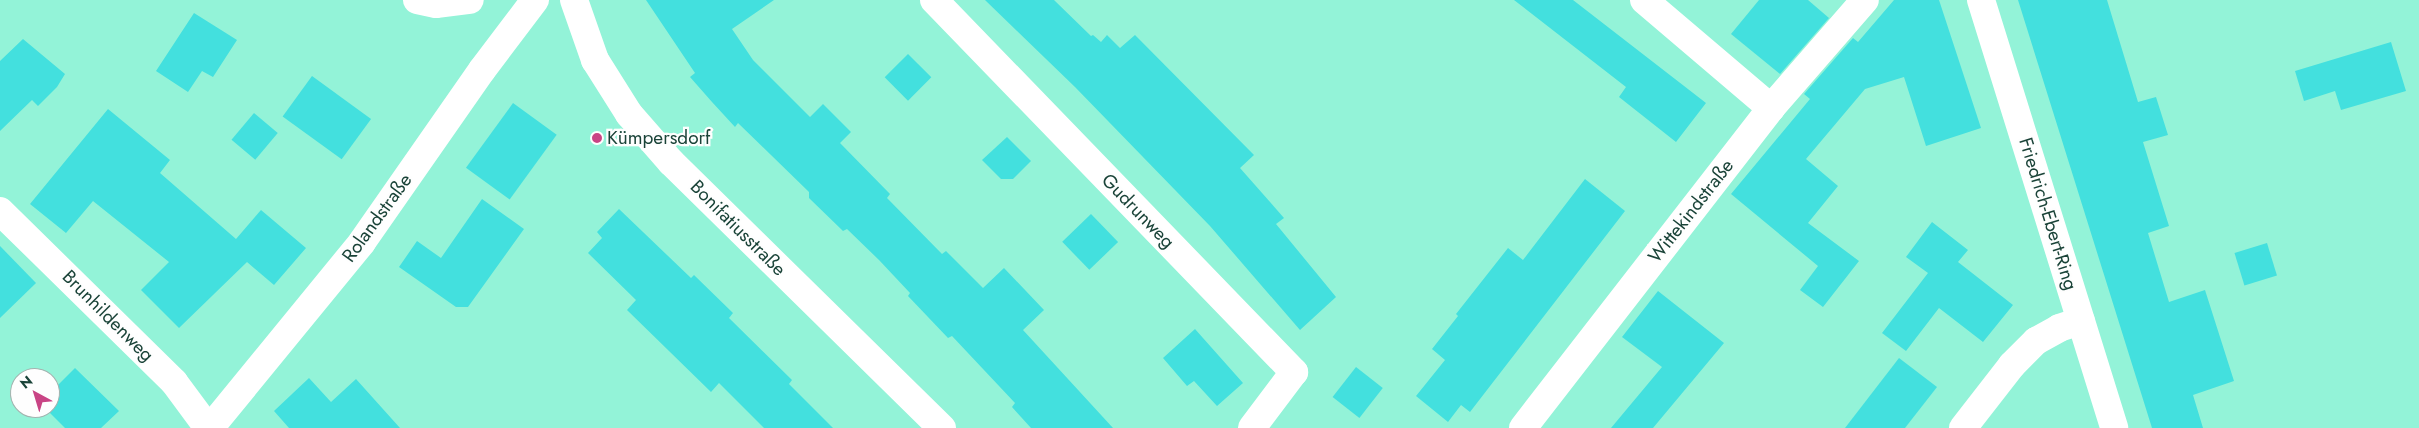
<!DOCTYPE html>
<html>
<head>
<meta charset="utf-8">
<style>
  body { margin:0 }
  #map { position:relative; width:2419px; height:428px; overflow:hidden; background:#93f3d8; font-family:Jost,sans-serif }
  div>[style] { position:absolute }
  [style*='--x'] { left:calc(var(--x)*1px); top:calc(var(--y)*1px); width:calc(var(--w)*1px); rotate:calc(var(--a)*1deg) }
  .building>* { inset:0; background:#43e0de; transform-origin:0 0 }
  .street>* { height:28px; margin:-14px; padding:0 14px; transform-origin:14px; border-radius:14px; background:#fff }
  .dots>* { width:14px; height:14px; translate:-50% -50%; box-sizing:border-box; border:2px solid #fefefe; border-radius:50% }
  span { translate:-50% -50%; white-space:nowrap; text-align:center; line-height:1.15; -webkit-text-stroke:4.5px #fefefe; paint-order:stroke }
  .poi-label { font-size:19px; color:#1a4338 }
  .left { translate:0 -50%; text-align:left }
  .street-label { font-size:19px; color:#1a4338 }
  .north { position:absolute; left:10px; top:368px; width:50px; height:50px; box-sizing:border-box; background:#fefefe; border:1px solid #a3b3af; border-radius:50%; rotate:321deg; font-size:14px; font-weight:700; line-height:20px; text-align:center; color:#1a4338 }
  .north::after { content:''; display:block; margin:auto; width:18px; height:22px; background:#c94485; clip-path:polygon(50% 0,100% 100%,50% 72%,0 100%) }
</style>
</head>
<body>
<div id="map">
  <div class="building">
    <div style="clip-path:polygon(646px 0,774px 0,732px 29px,753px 60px,810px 117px,823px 104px,851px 132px,840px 143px,890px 194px,887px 198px,942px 254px,946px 251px,983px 288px,1004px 268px,1044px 310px,1023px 330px,1113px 428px,1031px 428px,1012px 407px,1015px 403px,952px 336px,948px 338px,908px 296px,910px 293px,879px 260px,847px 229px,843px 231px,809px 198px,809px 192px,738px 123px,735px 127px,712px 102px,690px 77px,695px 73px)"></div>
    <div style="clip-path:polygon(985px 0,1054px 0,1091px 36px,1093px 35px,1101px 42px,1107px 35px,1120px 48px,1135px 35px,1254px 155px,1240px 168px,1284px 218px,1276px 224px,1336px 297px,1300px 330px,1210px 226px,1075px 87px)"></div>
    <div style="clip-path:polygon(1514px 0,1573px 0,1706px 103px,1676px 142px,1619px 97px,1626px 87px)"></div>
    <div style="clip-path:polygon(1759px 0,1808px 0,1829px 18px,1780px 74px,1731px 34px)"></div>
    <div style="clip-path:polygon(1894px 0,1939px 0,1981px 128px,1926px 146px,1904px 77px,1865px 89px,1806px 159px,1838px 186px,1808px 223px,1859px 261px,1823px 307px,1800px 290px,1818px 266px,1731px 194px,1810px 99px,1804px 94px,1853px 38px,1858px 42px)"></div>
    <div style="clip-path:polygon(2018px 0,2107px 0,2138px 102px,2156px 97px,2168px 135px,2143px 142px,2169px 226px,2148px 233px,2169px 302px,2205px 290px,2234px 381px,2193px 395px,2203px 428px,2152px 428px)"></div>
    <div style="clip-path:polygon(194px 13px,237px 40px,213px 77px,202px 71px,188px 92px,156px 71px)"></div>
    <div style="clip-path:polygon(23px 39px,65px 74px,57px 87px,38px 106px,32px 100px,0 131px,0 61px)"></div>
    <div style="clip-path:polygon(2391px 42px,2406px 91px,2341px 110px,2335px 91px,2304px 101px,2295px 71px)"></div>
    <div style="left:908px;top:54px;width:33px;height:33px;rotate:45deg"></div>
    <div style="left:312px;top:76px;width:73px;height:50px;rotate:36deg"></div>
    <div style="left:513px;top:103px;width:54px;height:80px;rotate:36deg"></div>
    <div style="clip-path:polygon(108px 109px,170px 160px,160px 173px,236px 239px,261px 210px,306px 248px,274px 285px,247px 262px,179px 328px,141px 290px,169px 262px,93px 201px,66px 233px,30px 204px)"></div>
    <div style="left:254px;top:113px;width:31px;height:35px;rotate:40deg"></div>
    <div style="clip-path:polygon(1007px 137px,1031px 161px,1013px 179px,1001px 179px,982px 160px)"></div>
    <div style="clip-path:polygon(1585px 179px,1625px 211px,1470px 412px,1461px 405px,1448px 422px,1416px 396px,1445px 360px,1432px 349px,1458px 316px,1456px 314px,1508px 248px,1523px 260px)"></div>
    <div style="clip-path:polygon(482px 199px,524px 229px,468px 307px,456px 307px,399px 267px,417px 241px,441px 258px)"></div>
    <div style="clip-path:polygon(619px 209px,691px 278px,694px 275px,733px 313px,729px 318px,792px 380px,789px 384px,833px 428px,764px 428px,719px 383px,711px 392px,627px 310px,636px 300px,588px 253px,602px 238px,597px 232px)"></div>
    <div style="left:1091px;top:214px;width:39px;height:40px;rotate:46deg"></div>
    <div style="clip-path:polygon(1932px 222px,1968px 250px,1958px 262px,2013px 305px,1983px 342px,1939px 308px,1906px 351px,1882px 333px,1928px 273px,1906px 257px)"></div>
    <div style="left:2267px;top:243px;width:34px;height:34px;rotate:73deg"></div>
    <div style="clip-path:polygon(0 246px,36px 283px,0 318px)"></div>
    <div style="clip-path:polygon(1658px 291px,1724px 343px,1653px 428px,1611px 428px,1662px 367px,1622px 337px)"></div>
    <div style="clip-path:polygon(1195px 329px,1243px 383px,1217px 406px,1194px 381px,1187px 386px,1163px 358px)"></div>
    <div style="clip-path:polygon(1899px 358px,1937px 387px,1905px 428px,1845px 428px)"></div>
    <div style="left:1356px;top:367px;width:34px;height:38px;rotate:38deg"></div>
    <div style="clip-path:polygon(75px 368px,119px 411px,101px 428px,65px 428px,45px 408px,50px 408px,50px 393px)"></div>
    <div style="clip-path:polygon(309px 378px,331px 402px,356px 379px,400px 428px,289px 428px,274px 411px)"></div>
  </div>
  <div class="street">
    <div style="--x:417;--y:0;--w:19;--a:12"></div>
    <div style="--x:436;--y:4;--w:34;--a:-7"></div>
    <div style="--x:574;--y:0;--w:64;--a:70.7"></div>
    <div style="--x:595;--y:60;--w:64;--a:57.8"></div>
    <div style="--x:629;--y:114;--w:64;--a:48.8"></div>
    <div style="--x:671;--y:162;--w:380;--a:44.5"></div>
    <div style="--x:934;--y:0;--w:518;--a:45.94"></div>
    <div style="--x:1294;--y:372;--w:70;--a:126.9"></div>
    <div style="--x:1644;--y:0;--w:167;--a:40.4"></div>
    <div style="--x:1981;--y:0;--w:448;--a:72.7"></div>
    <div style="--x:0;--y:211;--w:244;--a:44.5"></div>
    <div style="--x:174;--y:382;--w:57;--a:53.5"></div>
    <div style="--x:210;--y:428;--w:240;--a:-50.7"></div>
    <div style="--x:362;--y:242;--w:210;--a:-55.1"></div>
    <div style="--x:482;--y:70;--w:88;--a:-52.9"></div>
    <div style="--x:1523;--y:428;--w:405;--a:-52.2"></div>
    <div style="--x:1771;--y:108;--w:143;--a:-49"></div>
    <div style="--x:1963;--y:428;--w:80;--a:-52.1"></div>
    <div style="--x:2012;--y:365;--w:34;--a:-45"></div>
    <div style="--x:2036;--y:341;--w:26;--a:-29"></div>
    <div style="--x:2059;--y:328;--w:23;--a:-18"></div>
  </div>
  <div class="dots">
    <div style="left:597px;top:138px;background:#c94485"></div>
  </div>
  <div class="poi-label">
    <span class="left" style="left:607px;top:138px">Kümpersdorf</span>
  </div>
  <div class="street-label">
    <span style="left:1138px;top:211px;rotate:46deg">Gudrunweg</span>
    <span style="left:1691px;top:211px;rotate:-52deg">Wittekindstraße</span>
    <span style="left:2048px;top:214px;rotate:73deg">Friedrich-Ebert-Ring</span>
    <span style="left:377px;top:218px;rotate:-54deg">Rolandstraße</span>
    <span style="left:738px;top:228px;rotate:45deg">Bonifatiusstraße</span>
    <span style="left:108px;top:316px;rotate:45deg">Brunhildenweg</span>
  </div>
  <div class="north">N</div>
</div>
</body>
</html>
